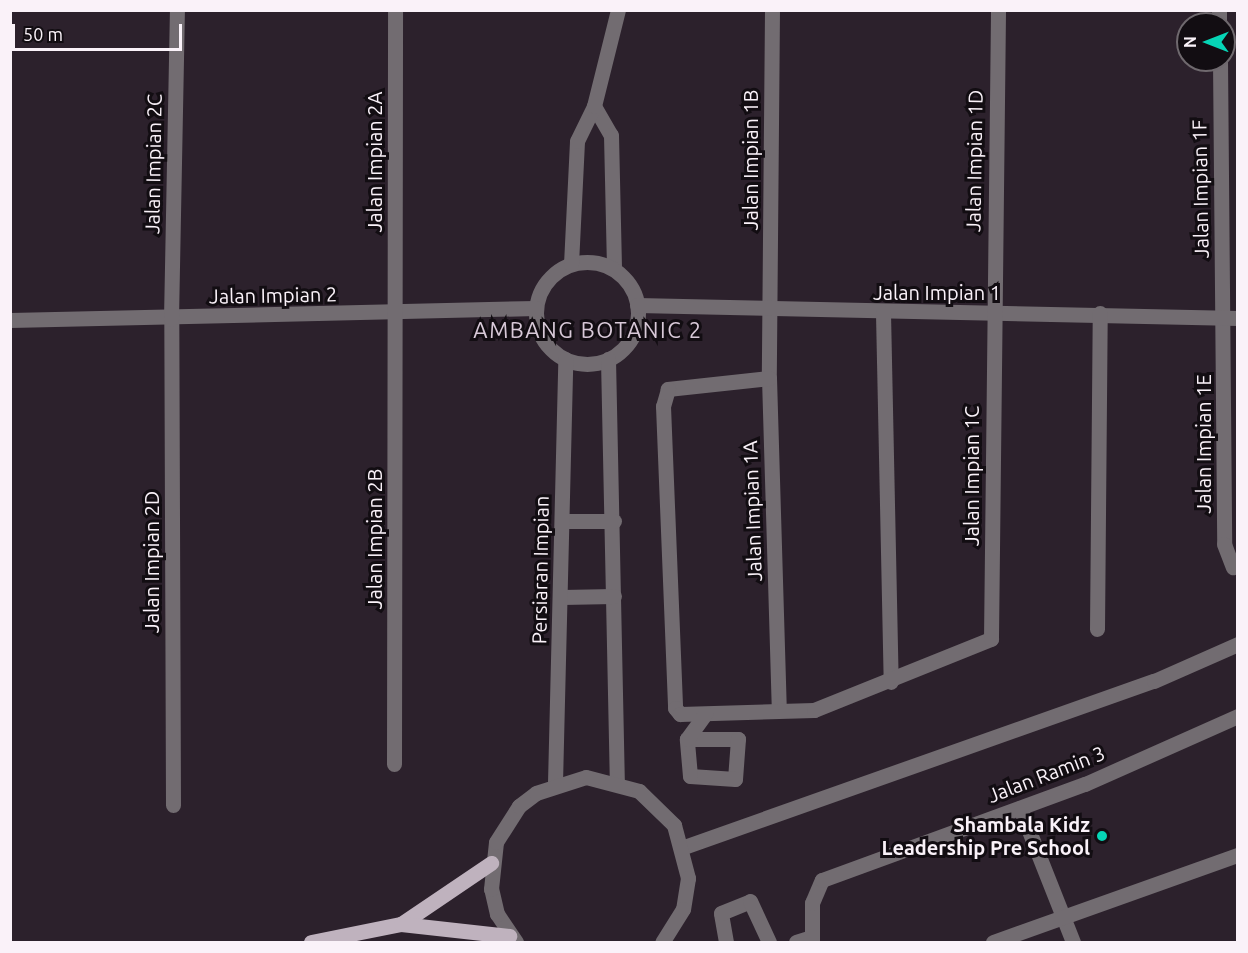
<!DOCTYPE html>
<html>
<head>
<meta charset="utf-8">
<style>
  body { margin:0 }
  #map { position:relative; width:1248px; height:953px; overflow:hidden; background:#2c212c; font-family:Ubuntu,sans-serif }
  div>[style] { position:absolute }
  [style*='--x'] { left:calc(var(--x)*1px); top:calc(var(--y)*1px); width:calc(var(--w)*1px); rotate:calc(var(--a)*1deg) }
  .minor>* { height:15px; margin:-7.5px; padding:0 7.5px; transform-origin:7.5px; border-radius:7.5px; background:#726c71 }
  .minor>.ring { margin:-7.5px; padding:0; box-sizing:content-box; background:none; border:15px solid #726c71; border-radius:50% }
  .major>* { height:15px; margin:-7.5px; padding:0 7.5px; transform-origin:7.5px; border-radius:7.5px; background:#bfb2be }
  .dots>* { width:16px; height:16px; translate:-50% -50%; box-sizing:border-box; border:3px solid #120d12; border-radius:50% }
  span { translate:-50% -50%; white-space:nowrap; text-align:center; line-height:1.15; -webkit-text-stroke:6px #120d12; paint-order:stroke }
  .street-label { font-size:20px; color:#faf2f9 }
  .poi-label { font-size:20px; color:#faf2f9; font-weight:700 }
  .right { translate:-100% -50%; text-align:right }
  .quarter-label { font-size:22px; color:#d8c9d8; letter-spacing:1.5px }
  .frame { position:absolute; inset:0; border:12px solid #faf2f9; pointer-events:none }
  .north { position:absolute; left:1176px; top:12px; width:60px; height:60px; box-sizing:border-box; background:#120d12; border:2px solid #6f696e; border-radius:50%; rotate:270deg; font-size:16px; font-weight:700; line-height:24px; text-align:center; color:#faf2f9 }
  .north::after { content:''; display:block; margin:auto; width:21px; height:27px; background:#06d5b6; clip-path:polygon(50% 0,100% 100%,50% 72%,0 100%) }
  .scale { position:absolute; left:12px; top:24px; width:170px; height:27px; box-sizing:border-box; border:3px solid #faf2f9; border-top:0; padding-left:8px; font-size:18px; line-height:21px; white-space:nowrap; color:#faf2f9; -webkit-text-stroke:4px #120d12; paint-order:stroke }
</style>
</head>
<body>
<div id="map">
  <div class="minor">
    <div style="--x:772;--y:10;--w:368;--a:90.5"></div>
    <div style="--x:769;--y:378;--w:332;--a:88.3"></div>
    <div style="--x:1219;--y:10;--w:14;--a:90"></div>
    <div style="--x:1220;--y:60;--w:484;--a:89.5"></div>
    <div style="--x:1224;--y:544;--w:25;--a:69"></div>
    <div style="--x:594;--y:106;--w:34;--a:60"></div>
    <div style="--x:611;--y:135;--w:134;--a:88.7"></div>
    <div class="ring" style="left:536px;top:262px;width:87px;height:87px"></div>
    <div style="--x:571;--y:264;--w:123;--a:-87.2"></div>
    <div style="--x:577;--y:141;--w:39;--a:-64"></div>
    <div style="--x:594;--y:106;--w:99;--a:-76"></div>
    <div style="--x:637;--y:305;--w:601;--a:1.24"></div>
    <div style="--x:883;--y:313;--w:369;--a:88.8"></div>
    <div style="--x:10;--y:320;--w:526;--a:-1.31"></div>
    <div style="--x:608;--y:359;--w:422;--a:88.8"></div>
    <div style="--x:769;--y:378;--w:102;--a:173.8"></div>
    <div style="--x:668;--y:389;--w:18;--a:106"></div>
    <div style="--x:663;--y:406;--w:302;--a:87.7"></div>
    <div style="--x:675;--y:708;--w:8;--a:50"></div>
    <div style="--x:680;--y:714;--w:134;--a:-1.7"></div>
    <div style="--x:814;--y:710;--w:191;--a:-21.9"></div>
    <div style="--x:991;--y:639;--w:629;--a:-89.36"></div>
    <div style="--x:563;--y:521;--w:51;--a:0"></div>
    <div style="--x:562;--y:597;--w:52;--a:-1.1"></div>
    <div style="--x:1097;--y:629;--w:316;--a:-89.5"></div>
    <div style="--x:687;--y:739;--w:51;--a:0"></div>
    <div style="--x:738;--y:739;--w:40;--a:94.3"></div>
    <div style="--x:735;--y:779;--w:45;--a:-176.2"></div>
    <div style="--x:690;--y:776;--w:37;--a:-95"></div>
    <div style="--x:687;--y:739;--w:31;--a:-54"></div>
    <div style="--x:394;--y:764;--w:754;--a:-89.92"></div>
    <div style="--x:555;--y:783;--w:424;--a:-88.6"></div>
    <div style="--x:173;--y:805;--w:486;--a:-90.2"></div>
    <div style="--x:171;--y:319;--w:309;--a:-88.9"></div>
    <div style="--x:1020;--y:808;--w:144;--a:68.4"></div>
    <div style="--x:684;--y:847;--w:498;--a:-19.5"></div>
    <div style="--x:1154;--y:681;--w:92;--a:-23.8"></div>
    <div style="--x:516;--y:942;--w:34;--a:-124"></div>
    <div style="--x:497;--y:914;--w:26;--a:-103"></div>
    <div style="--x:491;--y:889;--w:47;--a:-83.9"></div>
    <div style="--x:496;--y:842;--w:43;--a:-57.4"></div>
    <div style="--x:519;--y:806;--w:21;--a:-37"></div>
    <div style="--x:536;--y:793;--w:52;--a:-17.7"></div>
    <div style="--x:586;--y:777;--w:55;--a:14.8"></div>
    <div style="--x:639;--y:791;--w:49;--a:44.2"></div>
    <div style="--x:674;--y:825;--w:55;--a:75.2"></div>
    <div style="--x:688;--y:878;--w:31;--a:99"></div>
    <div style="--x:683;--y:909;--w:39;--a:122"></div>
    <div style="--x:726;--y:942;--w:29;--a:-100"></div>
    <div style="--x:721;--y:913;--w:31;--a:-22"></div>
    <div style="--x:750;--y:901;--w:45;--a:65.1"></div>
    <div style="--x:796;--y:942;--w:16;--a:-18"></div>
    <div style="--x:812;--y:942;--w:39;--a:-90"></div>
    <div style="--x:812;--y:903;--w:25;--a:-67"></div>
    <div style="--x:822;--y:880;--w:280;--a:-20.1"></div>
    <div style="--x:1085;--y:784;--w:167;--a:-24"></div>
    <div style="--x:993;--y:942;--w:260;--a:-19.6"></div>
  </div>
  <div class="major">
    <div style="--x:401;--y:924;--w:109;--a:-34.1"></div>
    <div style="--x:311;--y:942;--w:92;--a:-11.3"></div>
    <div style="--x:401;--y:924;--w:109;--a:6.3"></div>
  </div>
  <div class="dots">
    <div style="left:1102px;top:836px;background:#06d5b6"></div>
  </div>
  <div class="street-label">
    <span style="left:750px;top:160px;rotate:-90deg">Jalan Impian 1B</span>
    <span style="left:974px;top:161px;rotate:-89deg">Jalan Impian 1D</span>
    <span style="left:374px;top:162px;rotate:-90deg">Jalan Impian 2A</span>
    <span style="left:153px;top:164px;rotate:-89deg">Jalan Impian 2C</span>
    <span style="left:1200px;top:189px;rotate:-91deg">Jalan Impian 1F</span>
    <span style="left:937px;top:292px">Jalan Impian 1</span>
    <span style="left:273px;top:295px;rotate:-1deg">Jalan Impian 2</span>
    <span style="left:1203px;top:444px;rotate:-90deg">Jalan Impian 1E</span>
    <span style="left:971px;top:476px;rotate:-90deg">Jalan Impian 1C</span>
    <span style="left:752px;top:511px;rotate:-92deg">Jalan Impian 1A</span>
    <span style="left:374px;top:539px;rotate:-90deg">Jalan Impian 2B</span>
    <span style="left:151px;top:562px;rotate:-90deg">Jalan Impian 2D</span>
    <span style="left:540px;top:570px;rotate:-89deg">Persiaran Impian</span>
    <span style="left:1046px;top:774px;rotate:-21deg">Jalan Ramin 3</span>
  </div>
  <div class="poi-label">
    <span class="right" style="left:1090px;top:836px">Shambala Kidz<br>Leadership Pre School</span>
  </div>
  <div class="quarter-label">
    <span style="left:588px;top:330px">AMBANG BOTANIC 2</span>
  </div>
  <div class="frame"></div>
  <div class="north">N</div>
  <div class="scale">50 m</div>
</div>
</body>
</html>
